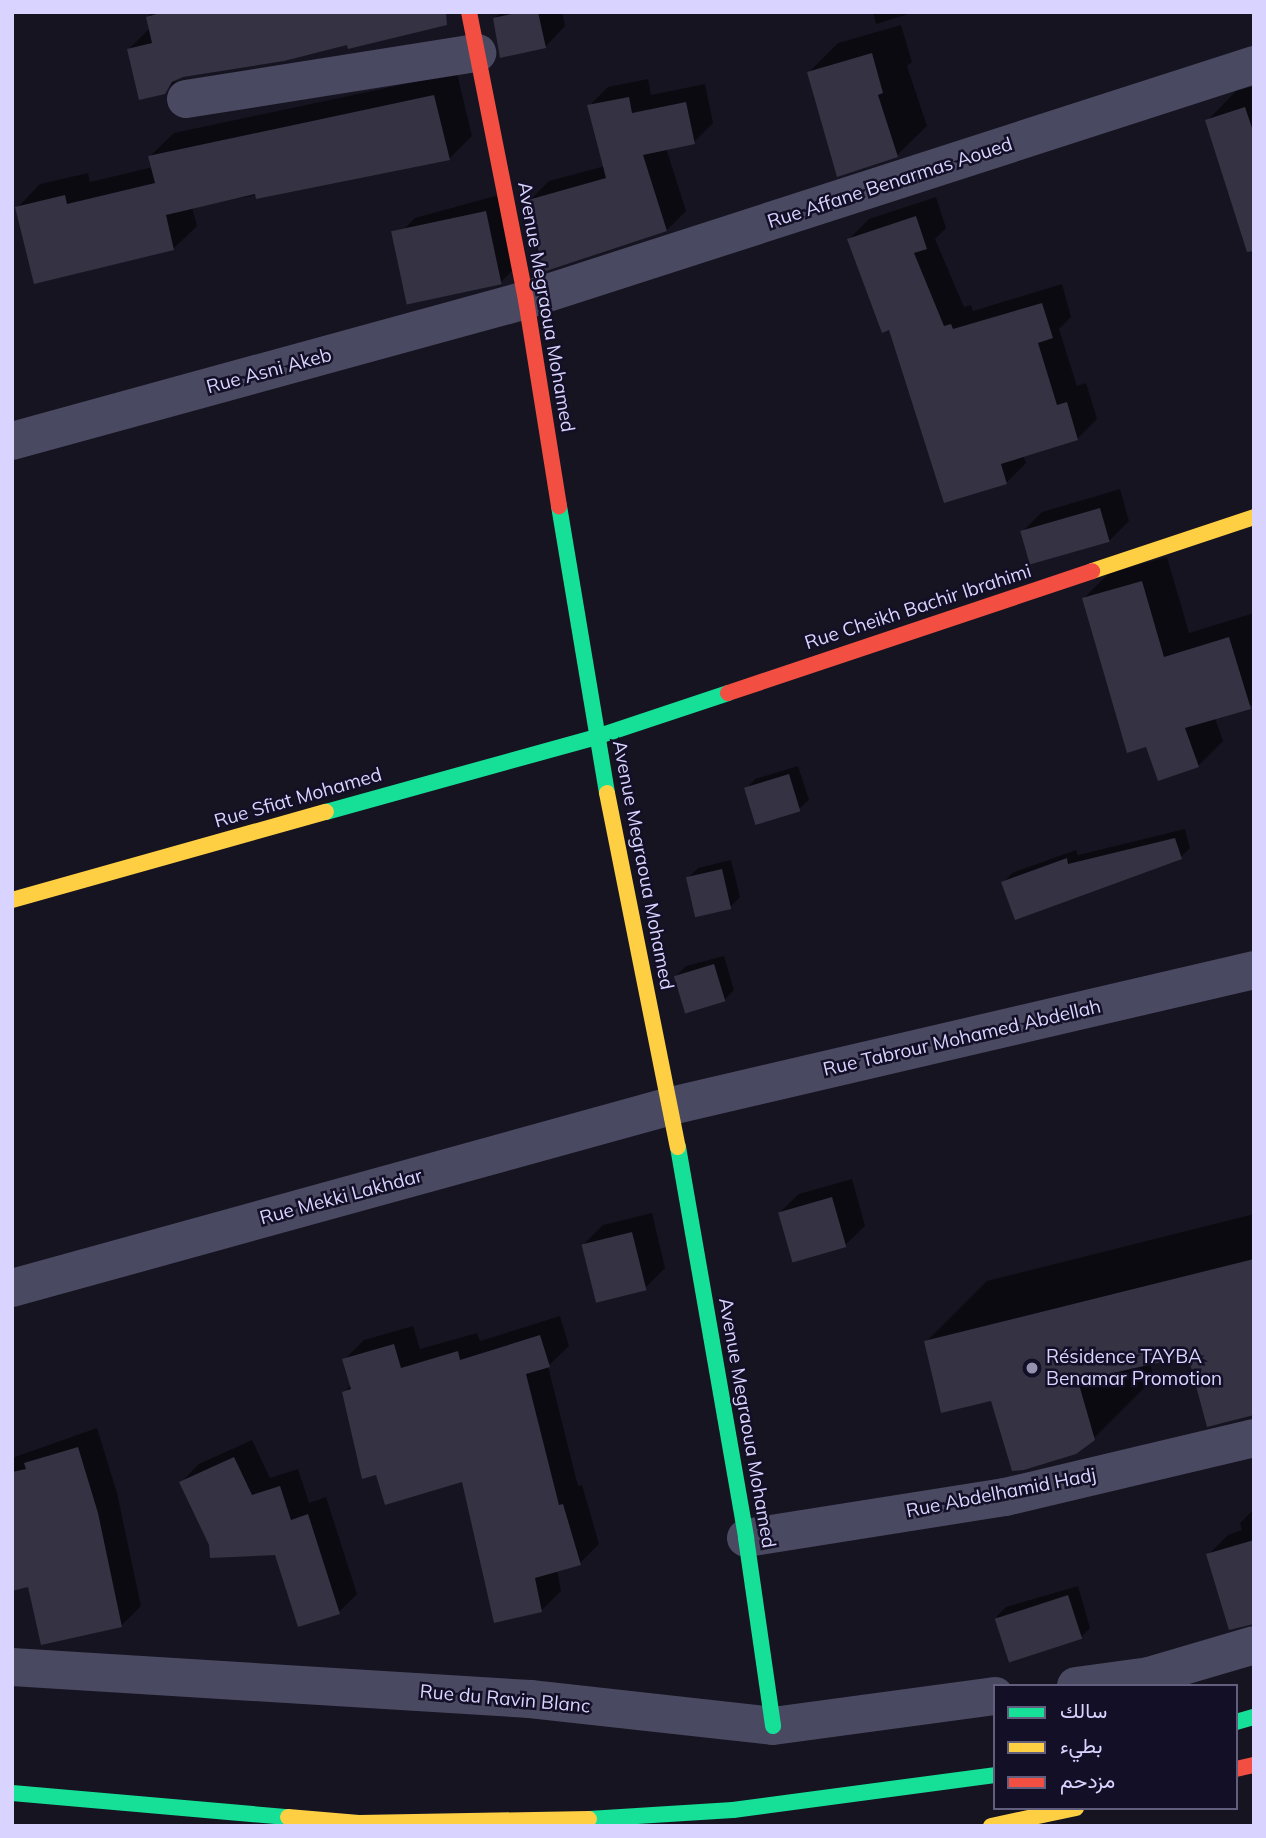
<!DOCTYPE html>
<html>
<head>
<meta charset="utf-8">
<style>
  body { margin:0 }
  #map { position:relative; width:1266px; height:1838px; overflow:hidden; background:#161421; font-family:Mulish,Vazirmatn,sans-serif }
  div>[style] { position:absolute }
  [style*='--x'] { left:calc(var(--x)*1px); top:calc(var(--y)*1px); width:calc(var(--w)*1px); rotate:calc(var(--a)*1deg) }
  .shadow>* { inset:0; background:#0007 }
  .building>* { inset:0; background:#343243; transform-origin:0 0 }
  .street>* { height:38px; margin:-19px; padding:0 19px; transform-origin:19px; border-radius:19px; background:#4a4962 }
  .fast>* { height:16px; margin:-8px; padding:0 8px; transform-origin:8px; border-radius:8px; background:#16e098 }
  .slow>* { height:16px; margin:-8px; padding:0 8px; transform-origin:8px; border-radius:8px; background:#ffcf43 }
  .jam>* { height:16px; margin:-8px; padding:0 8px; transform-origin:8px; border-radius:8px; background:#f24e42 }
  .dots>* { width:19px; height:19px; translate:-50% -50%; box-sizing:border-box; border:4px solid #130f26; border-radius:50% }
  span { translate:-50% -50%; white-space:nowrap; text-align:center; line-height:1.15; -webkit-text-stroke:5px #130f26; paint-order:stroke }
  .street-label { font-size:19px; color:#d9d4ff }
  .poi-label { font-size:19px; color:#d9d4ff }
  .left { translate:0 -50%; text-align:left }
  .frame { position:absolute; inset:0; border:14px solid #d9d4ff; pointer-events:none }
  .legend { position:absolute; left:993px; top:1684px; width:245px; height:126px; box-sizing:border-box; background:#130f26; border:2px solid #625e7d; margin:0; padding:9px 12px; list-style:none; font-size:21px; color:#d9d4ff }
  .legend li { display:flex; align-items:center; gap:14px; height:35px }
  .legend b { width:35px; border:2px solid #625e7d }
</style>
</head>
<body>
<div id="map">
  <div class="shadow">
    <div style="clip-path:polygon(152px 12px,430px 12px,180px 77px,164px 92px,129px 49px,150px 28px,148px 17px)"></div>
    <div style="clip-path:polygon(501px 12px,562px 12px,565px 26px,546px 46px,494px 19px)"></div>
    <div style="clip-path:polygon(873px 12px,915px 12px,876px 24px)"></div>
    <div style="clip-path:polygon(901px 25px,912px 62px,907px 66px,927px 126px,897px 155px,809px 72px,838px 43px)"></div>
    <div style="clip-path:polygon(457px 73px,472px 136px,449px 159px,192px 207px,197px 226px,173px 249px,17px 208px,40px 184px,88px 173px,90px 182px,153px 167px,150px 156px,174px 133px)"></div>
    <div style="clip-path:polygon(648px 79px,651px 95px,705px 84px,713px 123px,694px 142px,666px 148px,686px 211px,667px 230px,530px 200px,549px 181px,605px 166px,589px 106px,608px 87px)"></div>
    <div style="clip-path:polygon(1254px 86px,1254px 235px,1207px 121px,1236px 91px)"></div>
    <div style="clip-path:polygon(506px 193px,520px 263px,500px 283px,395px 238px,415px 218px)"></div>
    <div style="clip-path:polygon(936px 197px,946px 228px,935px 239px,964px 307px,971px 305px,973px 311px,1062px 284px,1071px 317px,1059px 329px,1077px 386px,1086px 383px,1097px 419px,1077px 439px,1023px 455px,1026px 463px,1006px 483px,890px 328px,849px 239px,869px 219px)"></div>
    <div style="clip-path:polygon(1120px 489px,1129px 521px,1109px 541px,1022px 532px,1042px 512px)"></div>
    <div style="clip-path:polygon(1167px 557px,1189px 633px,1254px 613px,1254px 704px,1215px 718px,1223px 741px,1198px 766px,1147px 745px,1084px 598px,1109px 573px)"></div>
    <div style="clip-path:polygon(798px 766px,809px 800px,799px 809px,746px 789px,755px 779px)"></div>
    <div style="clip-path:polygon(1185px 829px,1190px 848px,1181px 857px,1003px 883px,1012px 873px,1076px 850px,1078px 855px)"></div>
    <div style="clip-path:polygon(731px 860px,740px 897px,730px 907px,688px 878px,698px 868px)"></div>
    <div style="clip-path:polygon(724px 956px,734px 990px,724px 1000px,676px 976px,686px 966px)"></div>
    <div style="clip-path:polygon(852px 1179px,865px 1226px,845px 1245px,779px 1213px,799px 1194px)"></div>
    <div style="clip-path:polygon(652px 1213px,665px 1268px,645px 1288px,583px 1245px,603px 1225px)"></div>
    <div style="clip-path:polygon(1254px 1214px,1254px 1413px,1190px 1354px,1150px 1363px,1154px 1378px,1093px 1439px,1051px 1462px,1013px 1469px,992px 1399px,926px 1342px,987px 1281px)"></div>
    <div style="clip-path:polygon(560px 1316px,569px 1346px,548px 1366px,578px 1486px,582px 1485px,599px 1544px,580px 1563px,557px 1570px,561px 1591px,542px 1610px,463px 1480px,378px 1472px,363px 1477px,344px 1393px,351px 1385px,344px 1360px,364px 1340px,413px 1326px,420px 1349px,477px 1333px,480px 1341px)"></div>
    <div style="clip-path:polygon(97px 1428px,117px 1493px,141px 1606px,121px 1626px,29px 1585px,12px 1589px,12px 1458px)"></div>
    <div style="clip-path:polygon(252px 1440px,270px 1478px,298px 1469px,309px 1503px,326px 1497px,357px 1594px,339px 1612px,276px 1553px,211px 1545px,181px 1482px,199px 1464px)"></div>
    <div style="clip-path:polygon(1254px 1509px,1254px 1623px,1208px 1555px,1228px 1535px,1242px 1530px,1240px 1523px)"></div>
    <div style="clip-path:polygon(1078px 1586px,1090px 1628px,1081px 1637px,996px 1617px,1006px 1607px)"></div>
  </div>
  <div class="building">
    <div style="clip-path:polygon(163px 12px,446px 12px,447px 25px,348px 49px,347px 45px,284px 61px,183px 77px,172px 82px,165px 94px,139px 100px,127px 49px,152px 43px,146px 17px)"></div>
    <div style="clip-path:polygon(520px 12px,538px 12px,546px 48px,500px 58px,493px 18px)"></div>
    <div style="clip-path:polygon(872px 53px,883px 93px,878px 95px,898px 157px,837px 177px,807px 72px)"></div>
    <div style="clip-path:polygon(434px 95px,450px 160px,256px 199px,255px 194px,166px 215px,174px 250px,34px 284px,15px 207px,65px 195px,67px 204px,155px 183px,148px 156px)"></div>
    <div style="clip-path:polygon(629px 97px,632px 113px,686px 102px,695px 144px,643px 155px,667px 231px,543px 272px,528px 200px,606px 178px,587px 105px)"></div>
    <div style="clip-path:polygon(1245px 107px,1254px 134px,1254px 251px,1247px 252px,1205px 120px)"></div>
    <div style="left:486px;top:211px;width:75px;height:97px;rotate:78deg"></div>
    <div style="clip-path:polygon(916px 216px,927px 249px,914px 253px,944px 326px,951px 324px,953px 329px,1042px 303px,1053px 338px,1038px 343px,1057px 405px,1067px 402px,1078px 440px,1001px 464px,1007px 484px,944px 503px,889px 330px,882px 333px,847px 239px)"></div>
    <div style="left:1100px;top:508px;width:35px;height:83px;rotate:74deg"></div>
    <div style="clip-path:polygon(1142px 581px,1164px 657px,1229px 637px,1251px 709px,1185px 728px,1199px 767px,1158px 781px,1146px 747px,1127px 753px,1082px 598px)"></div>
    <div style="left:789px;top:774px;width:39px;height:47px;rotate:73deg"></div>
    <div style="clip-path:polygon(1175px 838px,1182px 859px,1015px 920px,1001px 882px,1067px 858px,1068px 864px)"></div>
    <div style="left:722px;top:869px;width:41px;height:37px;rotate:77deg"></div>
    <div style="left:714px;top:964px;width:39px;height:42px;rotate:73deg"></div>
    <div style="left:832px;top:1197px;width:52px;height:56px;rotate:74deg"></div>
    <div style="left:632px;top:1232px;width:60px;height:52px;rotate:76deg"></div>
    <div style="clip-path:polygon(1254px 1259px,1254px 1415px,1207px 1427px,1188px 1356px,1078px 1381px,1095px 1440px,1076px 1454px,1024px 1470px,1012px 1471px,991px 1401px,941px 1413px,924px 1341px)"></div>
    <div style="clip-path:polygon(540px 1335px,550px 1367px,526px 1374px,559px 1505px,563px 1504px,581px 1565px,535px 1578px,542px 1612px,494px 1623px,462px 1482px,385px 1505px,376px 1475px,362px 1479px,342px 1392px,351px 1389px,342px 1359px,394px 1344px,401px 1368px,458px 1351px,460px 1360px)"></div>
    <div style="clip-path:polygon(78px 1447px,98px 1513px,122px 1627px,41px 1645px,28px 1587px,12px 1591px,12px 1472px,26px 1469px,24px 1463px)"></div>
    <div style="clip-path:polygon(234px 1457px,252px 1495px,280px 1486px,291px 1520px,308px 1514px,340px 1614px,298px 1627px,275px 1555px,210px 1558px,209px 1545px,179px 1482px)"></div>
    <div style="clip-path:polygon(1254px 1540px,1254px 1624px,1229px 1630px,1206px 1554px)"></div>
    <div style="left:1068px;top:1595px;width:46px;height:77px;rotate:72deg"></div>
  </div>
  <div class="street">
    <div style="--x:186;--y:99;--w:295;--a:-9"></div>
    <div style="--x:12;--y:441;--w:533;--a:-15.34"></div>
    <div style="--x:526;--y:300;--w:765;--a:-17.89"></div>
    <div style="--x:12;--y:1288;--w:684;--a:-15.44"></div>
    <div style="--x:671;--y:1106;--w:599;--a:-13.13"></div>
    <div style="--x:746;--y:1538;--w:262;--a:-9"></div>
    <div style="--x:1005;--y:1497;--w:256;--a:-13.3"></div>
    <div style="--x:12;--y:1667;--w:519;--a:3.54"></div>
    <div style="--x:530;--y:1699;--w:244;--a:6.3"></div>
    <div style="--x:773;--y:1726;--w:224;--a:-7.7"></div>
    <div style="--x:1076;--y:1686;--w:74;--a:-7.8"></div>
    <div style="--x:1149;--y:1676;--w:109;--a:-16.4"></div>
  </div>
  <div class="fast">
    <div style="--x:559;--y:506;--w:291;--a:80.5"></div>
    <div style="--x:326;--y:812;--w:280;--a:-15.5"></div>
    <div style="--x:596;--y:737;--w:139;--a:-18.4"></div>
    <div style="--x:678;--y:1147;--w:397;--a:80.1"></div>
    <div style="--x:746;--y:1538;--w:190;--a:81.8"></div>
    <div style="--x:1236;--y:1722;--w:19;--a:-16"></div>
    <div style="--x:12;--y:1793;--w:277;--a:5"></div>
    <div style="--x:589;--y:1819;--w:144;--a:-3.6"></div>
    <div style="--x:733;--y:1810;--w:264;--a:-7.6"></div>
  </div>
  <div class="slow">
    <div style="--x:1092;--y:571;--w:171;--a:-18.4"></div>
    <div style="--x:607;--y:793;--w:361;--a:78.7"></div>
    <div style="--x:12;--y:900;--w:326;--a:-15.7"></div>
    <div style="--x:288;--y:1817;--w:71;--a:4.8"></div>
    <div style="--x:359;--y:1823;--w:230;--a:-1"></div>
    <div style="--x:991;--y:1826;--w:87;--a:-12"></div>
  </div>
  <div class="jam">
    <div style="--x:469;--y:12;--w:294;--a:78.8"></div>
    <div style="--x:526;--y:300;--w:209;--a:80.9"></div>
    <div style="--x:728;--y:693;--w:384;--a:-18.5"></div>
    <div style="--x:1236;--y:1769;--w:18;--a:-13"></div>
  </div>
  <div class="dots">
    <div style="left:1032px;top:1368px;background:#9591b1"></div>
  </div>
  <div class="street-label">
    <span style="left:890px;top:183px;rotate:-18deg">Rue Affane Benarmas Aoued</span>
    <span style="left:546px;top:307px;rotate:80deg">Avenue Megraoua Mohamed</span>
    <span style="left:269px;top:371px;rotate:-15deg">Rue Asni Akeb</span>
    <span style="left:918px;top:607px;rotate:-18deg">Rue Cheikh Bachir Ibrahimi</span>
    <span style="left:298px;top:798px;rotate:-16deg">Rue Sfiat Mohamed</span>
    <span style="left:643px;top:865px;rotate:79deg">Avenue Megraoua Mohamed</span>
    <span style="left:962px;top:1038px;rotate:-13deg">Rue Tabrour Mohamed Abdellah</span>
    <span style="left:341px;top:1197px;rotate:-15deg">Rue Mekki Lakhdar</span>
    <span style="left:747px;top:1423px;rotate:80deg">Avenue Megraoua Mohamed</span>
    <span style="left:1001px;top:1493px;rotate:-11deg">Rue Abdelhamid Hadj</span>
    <span style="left:505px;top:1699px;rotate:5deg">Rue du Ravin Blanc</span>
  </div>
  <div class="poi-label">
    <span class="left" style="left:1046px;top:1368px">Résidence TAYBA<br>Benamar Promotion</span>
  </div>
  <div class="frame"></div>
  <ul class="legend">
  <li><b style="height:9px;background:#16e098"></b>سالك</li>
  <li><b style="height:9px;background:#ffcf43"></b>بطيء</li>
  <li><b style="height:9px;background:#f24e42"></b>مزدحم</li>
  </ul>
</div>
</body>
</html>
